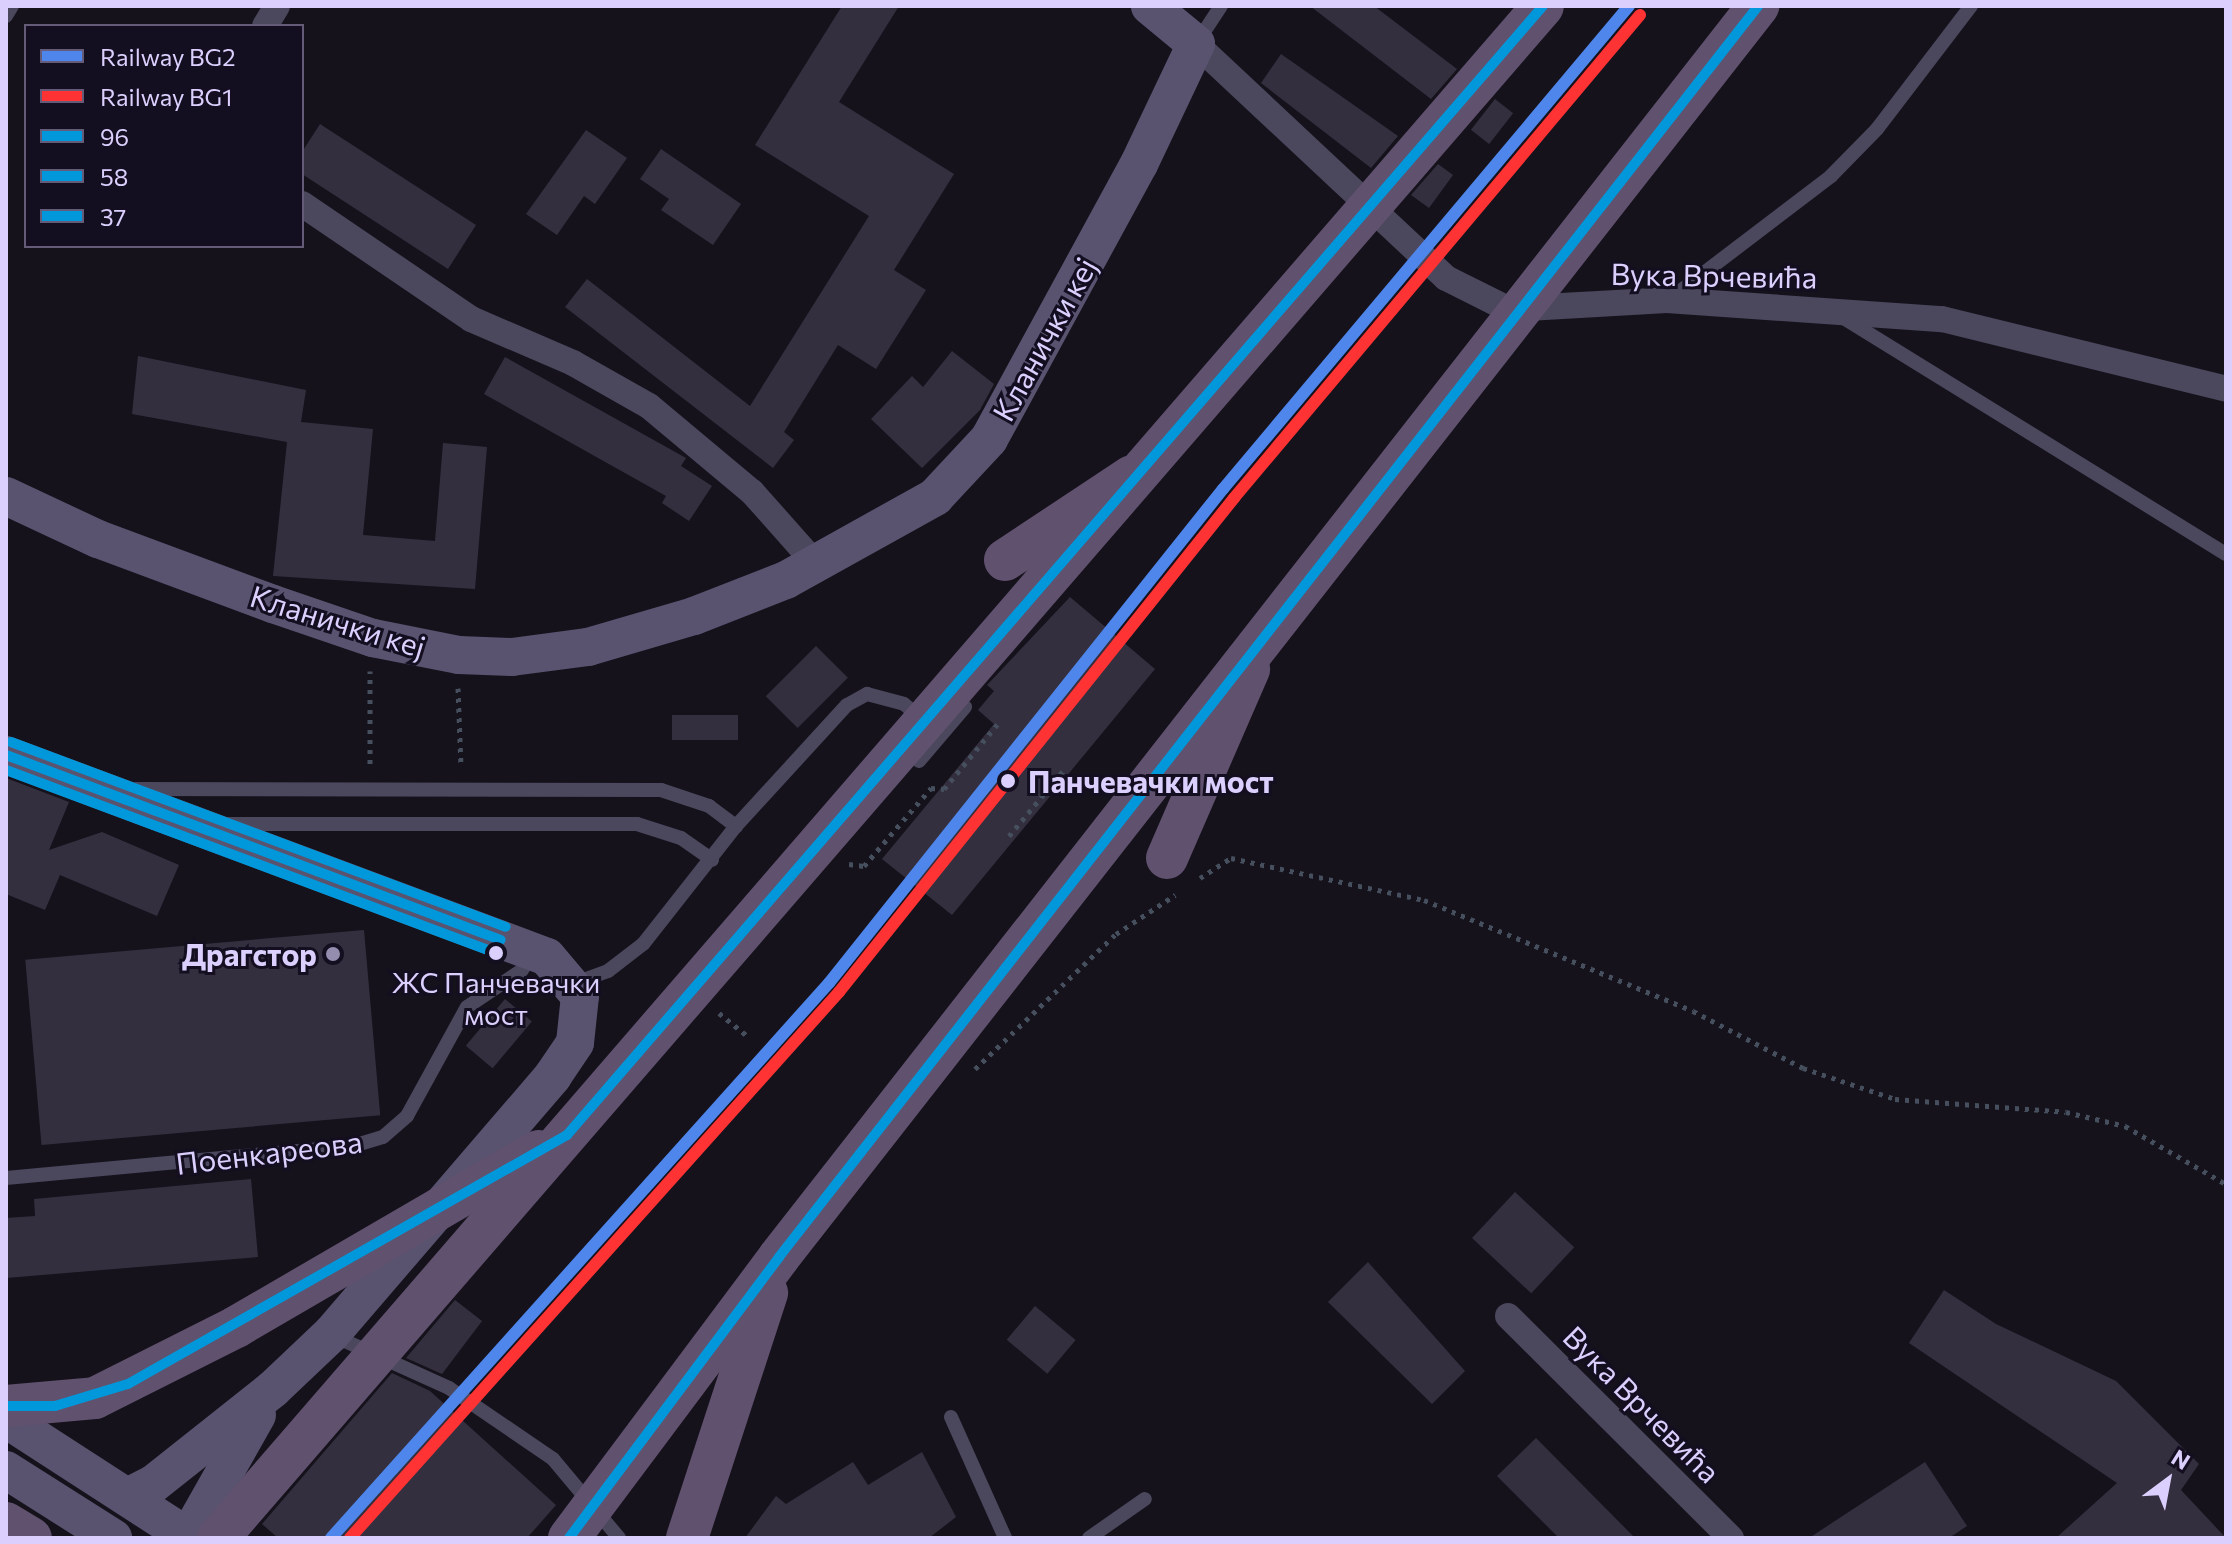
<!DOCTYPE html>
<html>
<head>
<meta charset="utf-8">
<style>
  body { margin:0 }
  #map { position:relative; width:2232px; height:1544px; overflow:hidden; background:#15121c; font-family:Commissioner,sans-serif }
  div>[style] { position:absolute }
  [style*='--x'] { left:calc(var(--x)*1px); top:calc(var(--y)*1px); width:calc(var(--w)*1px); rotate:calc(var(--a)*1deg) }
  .building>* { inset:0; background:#342f3e; transform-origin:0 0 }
  .path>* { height:5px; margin-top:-2.5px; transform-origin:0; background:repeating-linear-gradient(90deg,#464f5d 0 4px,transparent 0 10px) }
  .lane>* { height:14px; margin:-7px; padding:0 7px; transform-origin:7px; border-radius:7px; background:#4b475d }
  .street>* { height:26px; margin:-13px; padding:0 13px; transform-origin:13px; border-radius:13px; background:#4b475d }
  .secondary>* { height:38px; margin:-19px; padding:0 19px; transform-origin:19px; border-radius:19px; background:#595370 }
  .primary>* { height:42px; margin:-21px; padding:0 21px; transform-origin:21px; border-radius:21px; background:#60516e }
  .primary-bridge>* { height:42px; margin:-21px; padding:0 21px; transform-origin:21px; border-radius:21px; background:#60516e }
  .bus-1>* { height:10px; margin:-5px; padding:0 5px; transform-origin:5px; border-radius:5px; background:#0098da }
  .bus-2>* { height:10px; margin:-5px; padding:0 5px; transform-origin:5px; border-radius:5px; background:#0098da }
  .bus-3>* { height:10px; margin:-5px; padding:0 5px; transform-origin:5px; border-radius:5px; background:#0098da }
  .rail-1>* { height:12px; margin:-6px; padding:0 6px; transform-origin:6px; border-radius:6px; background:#4e86ec }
  .rail-2>* { height:12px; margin:-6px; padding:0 6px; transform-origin:6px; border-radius:6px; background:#f33 }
  .dots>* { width:22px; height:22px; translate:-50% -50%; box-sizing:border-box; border:4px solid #130e20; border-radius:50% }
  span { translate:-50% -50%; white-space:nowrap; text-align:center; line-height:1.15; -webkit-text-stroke:6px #130e20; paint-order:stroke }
  .bus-label { font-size:28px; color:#dacffd }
  .street-label { font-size:30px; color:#dacffd }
  .stop-label { font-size:30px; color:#dacffd; font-weight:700 }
  .left { translate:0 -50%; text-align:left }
  .poi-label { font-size:30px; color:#dacffd; font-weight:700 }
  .right { translate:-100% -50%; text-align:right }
  .frame { position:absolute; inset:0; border:8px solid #dacffd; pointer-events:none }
  .legend { position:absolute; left:24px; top:24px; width:280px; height:224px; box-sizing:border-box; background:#130e20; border:2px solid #635b78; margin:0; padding:10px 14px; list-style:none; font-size:24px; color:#dacffd }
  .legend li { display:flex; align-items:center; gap:16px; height:40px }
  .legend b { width:40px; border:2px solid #635b78 }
  .north { position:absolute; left:2128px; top:1440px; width:80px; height:80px; -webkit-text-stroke:6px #130e20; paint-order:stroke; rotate:32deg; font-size:22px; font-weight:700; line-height:32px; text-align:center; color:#dacffd }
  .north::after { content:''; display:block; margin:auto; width:28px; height:36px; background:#dacffd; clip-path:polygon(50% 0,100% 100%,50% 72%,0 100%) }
</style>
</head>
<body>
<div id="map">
  <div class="building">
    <div style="clip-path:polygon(842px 6px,899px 6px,839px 102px,954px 174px,894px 270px,926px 290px,876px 369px,838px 345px,784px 432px,794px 440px,773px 468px,565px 307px,587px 279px,750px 406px,869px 216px,755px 145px)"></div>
    <div style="clip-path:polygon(1310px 6px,1374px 6px,1457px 69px,1431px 99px)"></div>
    <div style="clip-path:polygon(1281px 54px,1398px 136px,1371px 168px,1261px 83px)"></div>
    <div style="left:1495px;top:99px;width:23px;height:39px;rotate:38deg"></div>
    <div style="clip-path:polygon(320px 124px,476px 225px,448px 269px,302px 174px,302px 152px)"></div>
    <div style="clip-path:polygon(586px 130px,627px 158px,595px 204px,584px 196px,557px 235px,526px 214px)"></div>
    <div style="clip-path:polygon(661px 149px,741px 204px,713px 245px,661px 210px,669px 199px,640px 179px)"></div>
    <div style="clip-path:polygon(1438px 164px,1453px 175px,1429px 208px,1411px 195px)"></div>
    <div style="clip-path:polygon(952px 351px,994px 384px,980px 410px,922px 468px,871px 419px,912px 376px,923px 387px)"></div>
    <div style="clip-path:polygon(138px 356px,306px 390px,301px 422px,373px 429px,363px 535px,435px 541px,443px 443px,487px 447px,475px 589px,273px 576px,287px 442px,132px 414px)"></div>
    <div style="clip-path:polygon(505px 357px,686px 458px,681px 466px,712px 486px,689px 521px,662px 503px,666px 496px,484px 394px)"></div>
    <div style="clip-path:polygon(1070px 597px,1155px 669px,952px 915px,882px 859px,994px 724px,978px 710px,994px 691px,987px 685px)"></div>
    <div style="left:816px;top:646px;width:45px;height:71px;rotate:45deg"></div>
    <div style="left:738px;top:715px;width:25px;height:66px;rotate:90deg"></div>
    <div style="clip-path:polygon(6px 778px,69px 802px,49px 850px,102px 832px,179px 865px,157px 916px,60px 875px,45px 910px,6px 894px)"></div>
    <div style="left:364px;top:930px;width:186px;height:340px;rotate:85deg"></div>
    <div style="left:505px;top:999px;width:35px;height:61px;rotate:40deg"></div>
    <div style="clip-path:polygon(251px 1179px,258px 1257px,6px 1278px,6px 1218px,35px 1216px,34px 1199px)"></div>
    <div style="left:1515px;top:1192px;width:81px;height:63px;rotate:43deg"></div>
    <div style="clip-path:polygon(1368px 1262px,1465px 1371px,1432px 1404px,1328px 1302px)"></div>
    <div style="clip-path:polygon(1944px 1290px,1996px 1324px,2116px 1381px,2199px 1464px,2181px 1490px,2226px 1538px,2056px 1538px,2117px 1483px,1909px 1343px)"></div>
    <div style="clip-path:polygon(455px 1300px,482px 1321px,442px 1374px,406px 1358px)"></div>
    <div style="left:1035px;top:1306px;width:53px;height:44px;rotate:40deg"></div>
    <div style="clip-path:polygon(392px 1373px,430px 1391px,556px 1505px,527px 1538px,278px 1538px,262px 1524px)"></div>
    <div style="clip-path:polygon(1536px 1438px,1635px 1538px,1559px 1538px,1497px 1476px)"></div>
    <div style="clip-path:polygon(922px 1452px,956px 1517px,929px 1538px,745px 1538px,776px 1496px,786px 1504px,853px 1462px,868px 1485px)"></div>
    <div style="clip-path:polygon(1925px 1462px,1967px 1526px,1949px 1538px,1809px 1538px)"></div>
  </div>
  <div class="path">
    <div style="--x:458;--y:688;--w:77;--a:87.8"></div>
    <div style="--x:370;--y:764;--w:93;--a:-90"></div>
    <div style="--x:1009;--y:836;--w:85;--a:-50.3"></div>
    <div style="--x:849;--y:864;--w:15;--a:8"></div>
    <div style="--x:864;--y:866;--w:103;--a:-49.3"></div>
    <div style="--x:931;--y:788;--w:13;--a:4"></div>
    <div style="--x:944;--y:789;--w:88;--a:-50.5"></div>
    <div style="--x:1200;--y:878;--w:37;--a:-33"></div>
    <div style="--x:1231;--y:858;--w:198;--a:12.3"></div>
    <div style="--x:1424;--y:900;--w:291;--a:22.4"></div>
    <div style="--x:1693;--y:1011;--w:124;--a:27.4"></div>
    <div style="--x:1803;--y:1068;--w:97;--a:18.6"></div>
    <div style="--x:1895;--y:1099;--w:171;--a:4.3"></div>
    <div style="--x:2066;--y:1112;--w:61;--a:13.3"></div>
    <div style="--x:2125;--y:1126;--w:116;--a:29.9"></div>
    <div style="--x:719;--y:1013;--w:35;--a:39"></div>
    <div style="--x:975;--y:1069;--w:195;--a:-43.8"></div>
    <div style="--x:1116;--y:934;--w:71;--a:-33.5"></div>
  </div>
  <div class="lane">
    <div style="--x:6;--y:16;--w:12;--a:-59"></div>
    <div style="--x:1196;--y:44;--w:45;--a:-56.7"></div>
    <div style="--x:1671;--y:298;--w:201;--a:-37.3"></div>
    <div style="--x:1831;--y:176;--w:66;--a:-45.6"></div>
    <div style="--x:1877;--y:129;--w:155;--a:-52.6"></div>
    <div style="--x:1842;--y:317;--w:451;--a:31.7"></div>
    <div style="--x:919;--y:761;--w:71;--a:-49.6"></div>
    <div style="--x:136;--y:789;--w:525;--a:0.11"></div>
    <div style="--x:661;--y:790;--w:51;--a:18.4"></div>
    <div style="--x:709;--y:806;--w:34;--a:37"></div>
    <div style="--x:736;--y:826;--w:150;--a:128.2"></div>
    <div style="--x:643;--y:944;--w:44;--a:142.4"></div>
    <div style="--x:608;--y:971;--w:35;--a:160"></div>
    <div style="--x:229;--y:824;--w:408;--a:0"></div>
    <div style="--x:637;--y:824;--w:46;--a:17.7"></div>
    <div style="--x:681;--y:838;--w:38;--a:35"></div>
    <div style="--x:736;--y:826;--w:164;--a:-47.5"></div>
    <div style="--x:847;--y:705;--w:23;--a:-29"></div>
    <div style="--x:867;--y:694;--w:38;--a:15"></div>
    <div style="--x:904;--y:704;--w:48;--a:40"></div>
    <div style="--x:6;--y:1178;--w:348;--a:-5.3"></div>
    <div style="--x:353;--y:1146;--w:31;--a:-17"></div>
    <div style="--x:383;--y:1137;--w:32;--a:-41"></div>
    <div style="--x:407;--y:1116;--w:124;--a:-61.2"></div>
    <div style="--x:467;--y:1007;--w:66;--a:-33.9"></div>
    <div style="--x:522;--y:970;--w:20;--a:-57"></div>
    <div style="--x:334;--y:1336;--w:126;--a:24.3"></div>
    <div style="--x:449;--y:1388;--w:126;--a:34.3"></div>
    <div style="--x:553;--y:1459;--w:103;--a:50.1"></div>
    <div style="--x:951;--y:1417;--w:133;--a:65.9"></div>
    <div style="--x:1089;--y:1538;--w:68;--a:-34.9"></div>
  </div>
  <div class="street">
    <div style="--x:265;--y:26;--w:23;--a:-59"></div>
    <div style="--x:1196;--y:44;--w:342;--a:43.1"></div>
    <div style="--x:1446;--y:278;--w:69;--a:26.6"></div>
    <div style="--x:1508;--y:309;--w:159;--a:-3.2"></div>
    <div style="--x:1667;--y:300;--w:276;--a:4"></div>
    <div style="--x:1942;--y:319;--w:292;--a:13.8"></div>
    <div style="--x:302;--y:204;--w:204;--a:34.2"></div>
    <div style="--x:471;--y:319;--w:111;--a:23.3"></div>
    <div style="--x:573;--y:363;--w:87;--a:29.5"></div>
    <div style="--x:649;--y:406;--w:134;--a:39.9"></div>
    <div style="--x:752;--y:492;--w:96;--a:48.4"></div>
    <div style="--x:1508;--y:1316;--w:315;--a:44.9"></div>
  </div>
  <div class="secondary">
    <div style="--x:6;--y:496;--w:102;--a:25.1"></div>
    <div style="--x:98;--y:539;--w:187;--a:20.4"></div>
    <div style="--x:273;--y:604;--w:106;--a:18.8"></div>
    <div style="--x:373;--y:638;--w:88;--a:11.2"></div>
    <div style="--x:459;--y:655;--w:53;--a:2.2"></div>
    <div style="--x:512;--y:657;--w:77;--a:-7.5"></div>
    <div style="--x:588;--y:647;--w:110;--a:-16.3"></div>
    <div style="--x:694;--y:616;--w:99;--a:-21.4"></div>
    <div style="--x:786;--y:580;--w:171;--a:-29.1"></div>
    <div style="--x:935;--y:497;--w:79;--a:-47"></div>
    <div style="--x:989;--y:439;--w:313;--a:-61.4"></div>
    <div style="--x:1139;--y:164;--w:133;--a:-64.6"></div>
    <div style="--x:1196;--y:44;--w:60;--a:-140.4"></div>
    <div style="--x:6;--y:755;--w:577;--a:20.47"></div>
    <div style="--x:547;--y:957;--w:51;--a:49.8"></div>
    <div style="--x:580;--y:996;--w:47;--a:96.1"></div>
    <div style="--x:575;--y:1043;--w:40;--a:124"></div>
    <div style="--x:553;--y:1076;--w:340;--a:130.7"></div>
    <div style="--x:331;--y:1334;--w:80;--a:136.5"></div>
    <div style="--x:273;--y:1389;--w:153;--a:141.6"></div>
    <div style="--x:153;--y:1484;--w:28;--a:153"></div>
    <div style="--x:6;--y:1419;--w:219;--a:32.9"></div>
    <div style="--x:6;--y:1470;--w:127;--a:32.4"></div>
    <div style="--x:188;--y:1537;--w:140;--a:-60.5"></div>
  </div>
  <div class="primary">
    <div style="--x:1005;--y:560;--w:152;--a:-33.5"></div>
    <div style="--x:1167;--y:858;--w:206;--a:-66.5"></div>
    <div style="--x:6;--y:1406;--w:89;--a:-5.1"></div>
    <div style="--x:95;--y:1398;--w:158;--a:-26.7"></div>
    <div style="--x:6;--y:1523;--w:29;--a:31"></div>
  </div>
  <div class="primary-bridge">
    <div style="--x:236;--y:1327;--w:350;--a:-30.2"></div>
    <div style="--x:218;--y:1538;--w:2025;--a:-49.14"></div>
    <div style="--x:569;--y:1538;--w:351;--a:-53.2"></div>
    <div style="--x:779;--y:1257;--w:1589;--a:-51.95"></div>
    <div style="--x:687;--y:1538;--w:258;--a:-71.9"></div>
  </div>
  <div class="bus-1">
    <div style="--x:6;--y:755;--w:528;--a:20.49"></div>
    <div style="--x:6;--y:1406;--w:49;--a:0"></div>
    <div style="--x:55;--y:1406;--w:76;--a:-16.8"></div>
    <div style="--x:128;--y:1384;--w:505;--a:-29.56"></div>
    <div style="--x:567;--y:1135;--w:1492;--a:-49.16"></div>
    <div style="--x:569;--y:1538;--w:351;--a:-53.2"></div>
    <div style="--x:779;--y:1257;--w:1589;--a:-51.95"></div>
  </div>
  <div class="bus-2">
    <div style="--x:6;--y:770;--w:523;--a:20.48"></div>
  </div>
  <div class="bus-3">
    <div style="--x:11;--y:742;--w:528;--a:20.49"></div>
  </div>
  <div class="rail-1">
    <div style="--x:331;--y:1538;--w:746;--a:-48.1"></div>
    <div style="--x:829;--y:983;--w:632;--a:-51.43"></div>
    <div style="--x:1223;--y:489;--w:631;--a:-49.95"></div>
  </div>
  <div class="rail-2">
    <div style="--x:350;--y:1538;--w:733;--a:-48.15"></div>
    <div style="--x:839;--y:992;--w:633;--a:-51.35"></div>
    <div style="--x:1234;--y:498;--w:631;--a:-49.95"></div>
  </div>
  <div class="dots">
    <div style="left:1008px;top:781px;background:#dacffd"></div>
    <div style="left:496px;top:953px;background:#dacffd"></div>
    <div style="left:333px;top:954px;background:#958dae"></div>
  </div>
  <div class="bus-label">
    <span style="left:496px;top:998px">ЖС Панчевачки<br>мост</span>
  </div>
  <div class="street-label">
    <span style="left:1714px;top:275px;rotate:1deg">Вука Врчевића</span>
    <span style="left:1044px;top:339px;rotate:-61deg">Кланички кеј</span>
    <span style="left:338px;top:621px;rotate:17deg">Кланички кеј</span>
    <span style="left:269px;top:1152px;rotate:-7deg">Поенкареова</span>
    <span style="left:1642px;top:1404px;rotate:45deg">Вука Врчевића</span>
  </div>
  <div class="stop-label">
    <span class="left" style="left:1028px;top:781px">Панчевачки мост</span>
  </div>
  <div class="poi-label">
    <span class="right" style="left:317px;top:954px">Драгстор</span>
  </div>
  <div class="frame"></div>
  <ul class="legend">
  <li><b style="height:10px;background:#4e86ec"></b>Railway BG2</li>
  <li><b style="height:10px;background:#f33"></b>Railway BG1</li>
  <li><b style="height:10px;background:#0098da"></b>96</li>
  <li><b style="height:10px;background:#0098da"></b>58</li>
  <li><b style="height:10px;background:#0098da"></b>37</li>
  </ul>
  <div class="north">N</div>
</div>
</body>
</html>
